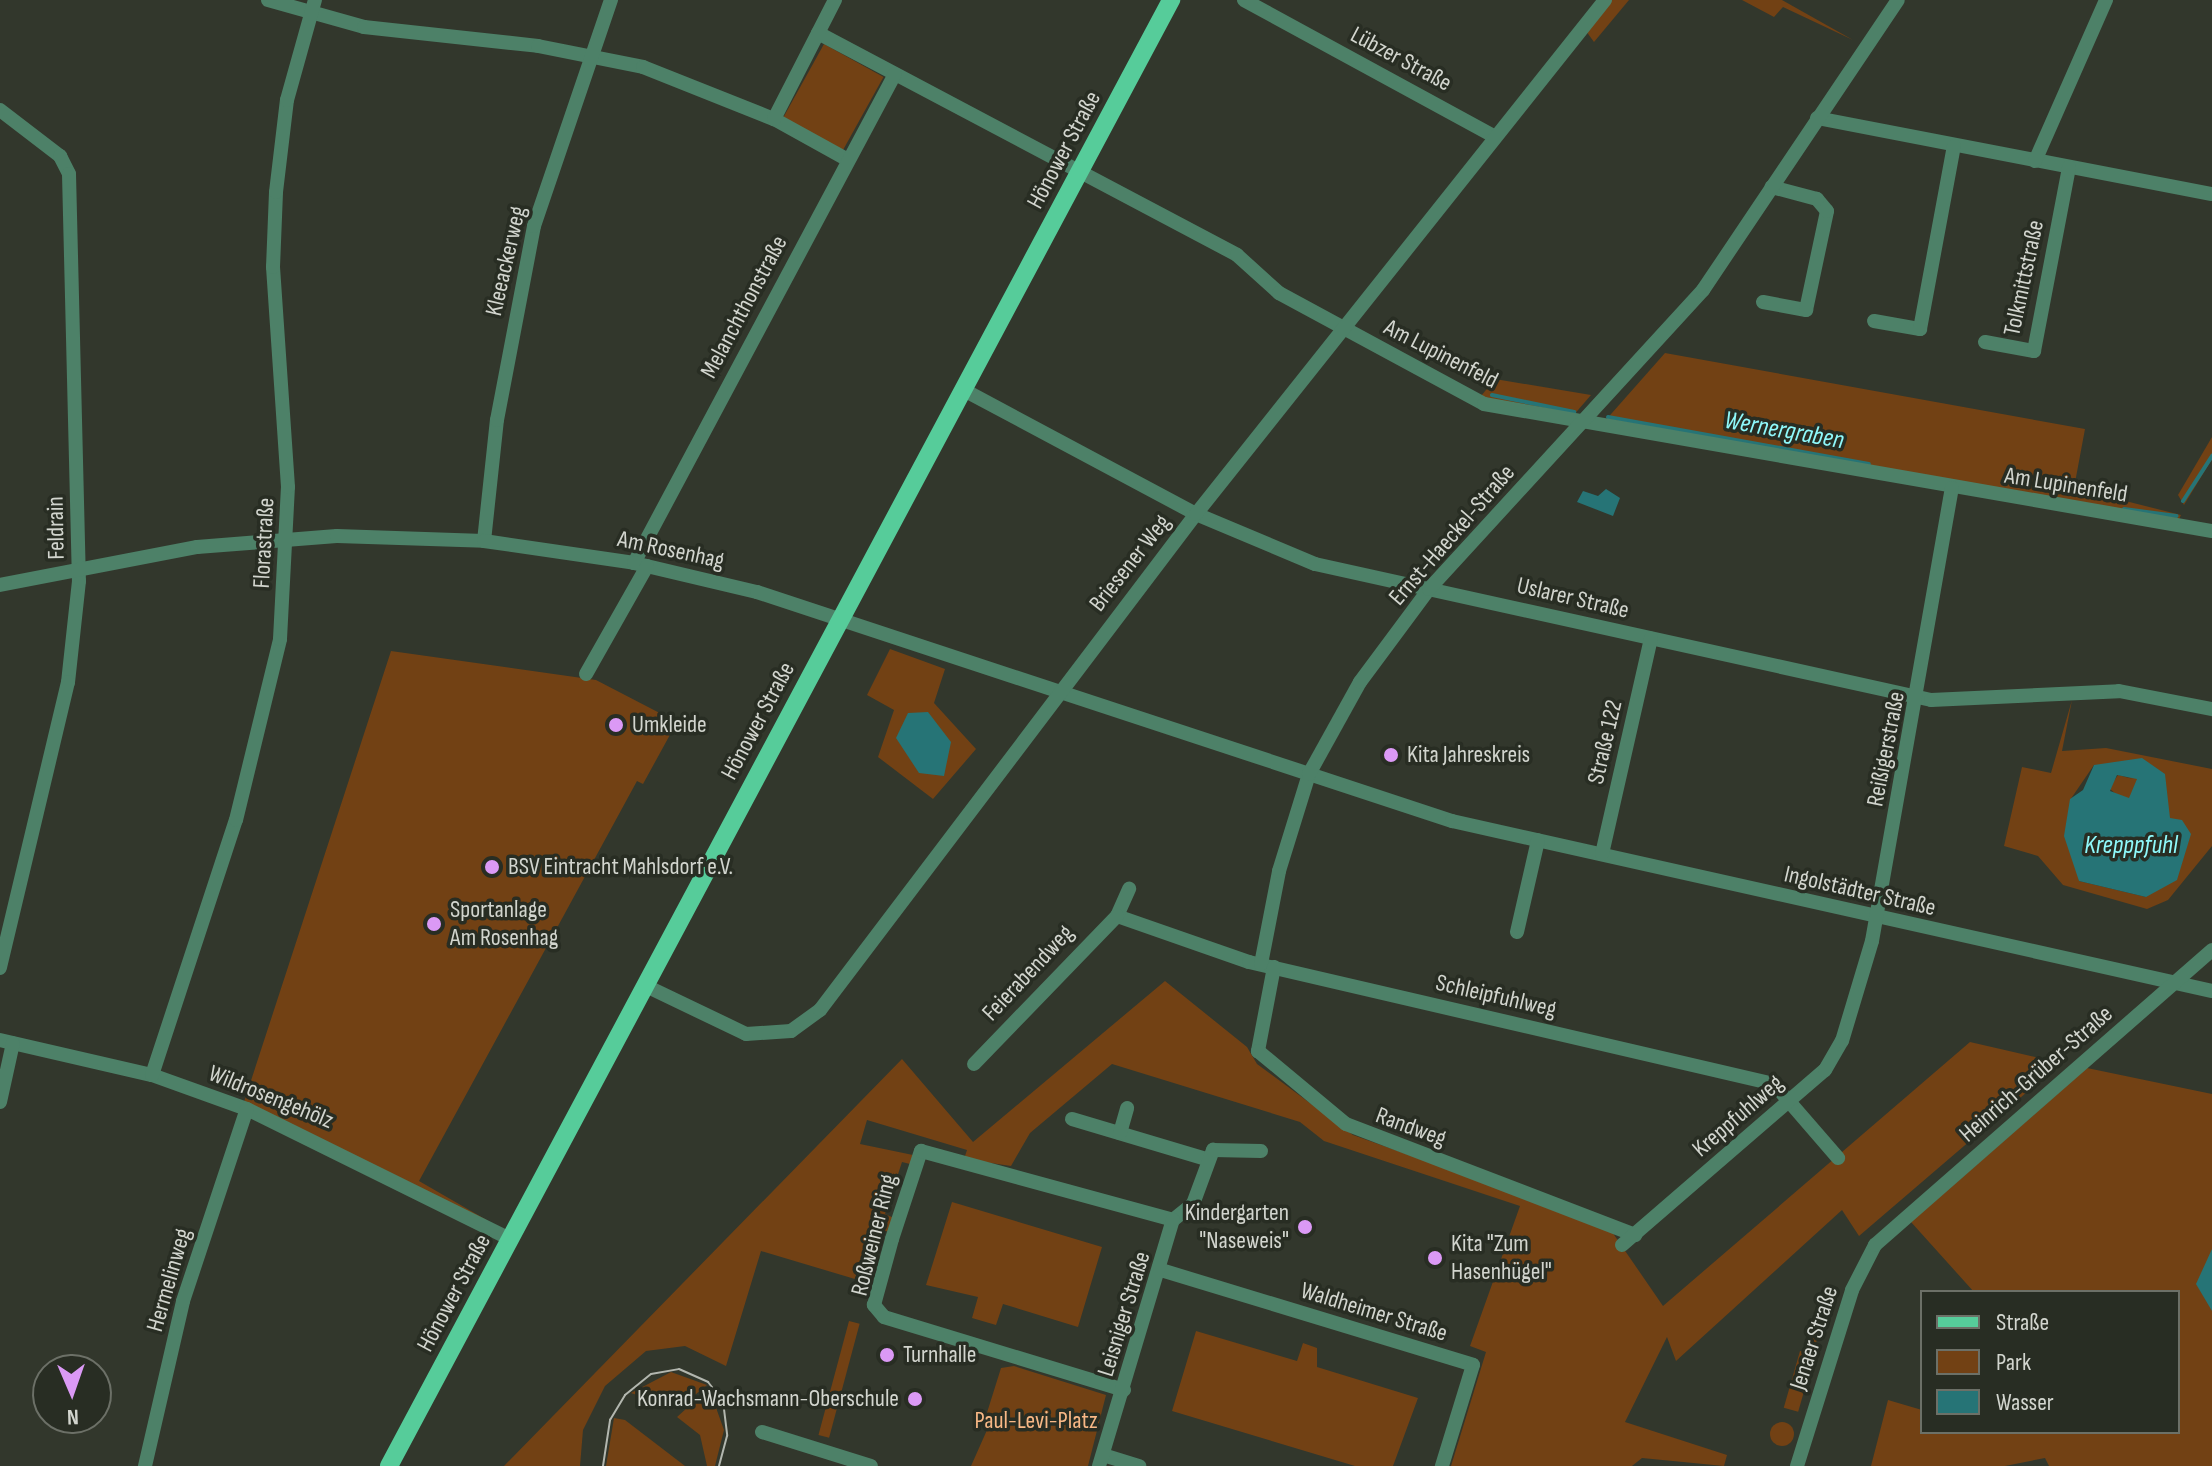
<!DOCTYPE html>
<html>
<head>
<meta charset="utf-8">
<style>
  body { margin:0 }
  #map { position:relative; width:2212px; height:1466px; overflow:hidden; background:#32372c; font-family:"Sofia Sans Condensed",sans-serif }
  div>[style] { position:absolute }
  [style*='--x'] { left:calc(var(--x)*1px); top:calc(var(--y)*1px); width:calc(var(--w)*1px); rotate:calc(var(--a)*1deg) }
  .green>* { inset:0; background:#724114; transform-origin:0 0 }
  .round { border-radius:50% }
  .water>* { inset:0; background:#267476 }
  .stream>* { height:4px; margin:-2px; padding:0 2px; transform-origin:2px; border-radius:2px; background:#267476 }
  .minor>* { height:14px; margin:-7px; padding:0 7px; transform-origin:7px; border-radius:7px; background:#4d8168 }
  .major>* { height:18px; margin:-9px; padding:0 9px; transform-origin:9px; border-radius:9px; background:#56cc9a }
  .tram>* { height:2px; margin:-1px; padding:0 1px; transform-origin:1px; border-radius:1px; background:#b3b7af }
  .dots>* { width:22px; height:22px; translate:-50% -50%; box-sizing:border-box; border:4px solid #282d23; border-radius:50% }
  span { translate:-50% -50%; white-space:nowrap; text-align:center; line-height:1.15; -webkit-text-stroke:7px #282d23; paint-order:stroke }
  .street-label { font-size:24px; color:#d2d5ce }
  .poi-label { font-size:24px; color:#d2d5ce }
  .left { translate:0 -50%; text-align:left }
  .right { translate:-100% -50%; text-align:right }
  .park-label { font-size:24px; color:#f8b886 }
  .water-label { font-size:26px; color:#8ff9fb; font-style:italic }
  .legend { position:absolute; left:1920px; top:1290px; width:260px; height:144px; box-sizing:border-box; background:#282d23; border:2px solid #6c7067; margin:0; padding:10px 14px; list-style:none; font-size:24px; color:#d2d5ce }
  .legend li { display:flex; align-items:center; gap:16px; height:40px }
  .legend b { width:40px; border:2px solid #6c7067 }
  .north { position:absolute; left:32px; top:1354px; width:80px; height:80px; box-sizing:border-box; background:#282d23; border:2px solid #6c7067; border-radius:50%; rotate:178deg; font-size:22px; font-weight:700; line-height:32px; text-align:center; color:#d2d5ce }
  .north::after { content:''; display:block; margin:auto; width:28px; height:36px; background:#db99f5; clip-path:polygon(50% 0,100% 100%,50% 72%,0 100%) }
</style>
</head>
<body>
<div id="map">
  <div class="green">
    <div style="clip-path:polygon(1612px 0,1629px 0,1594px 42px,1586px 31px)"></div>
    <div style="clip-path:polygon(1742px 0,1782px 0,1853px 40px,1783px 7px,1774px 17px)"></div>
    <div style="left:824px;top:44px;width:68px;height:84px;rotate:29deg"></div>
    <div style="clip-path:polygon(1665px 353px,2085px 429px,2074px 488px,2181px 515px,2178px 521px,1604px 422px)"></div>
    <div style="clip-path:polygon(1495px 379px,1591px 395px,1572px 417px,1492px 403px,1481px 396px)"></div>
    <div style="clip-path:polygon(2212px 437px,2212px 459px,2184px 505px,2178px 495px)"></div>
    <div style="clip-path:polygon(890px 649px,945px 669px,934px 703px,976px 749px,933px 799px,878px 757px,894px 710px,867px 695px)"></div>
    <div style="clip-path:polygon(391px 651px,596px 680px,677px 722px,643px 784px,637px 781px,419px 1181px,497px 1226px,244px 1102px)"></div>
    <div style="clip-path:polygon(evenodd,2072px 700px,2062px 751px,2106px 748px,2212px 769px,2212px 846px,2168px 900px,2147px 909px,2063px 885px,2038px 856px,2004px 846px,2022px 767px,2051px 773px,2072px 700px,2094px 765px,2133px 779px,2118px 775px,2109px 788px,2131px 808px,2146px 897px,2079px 881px,2070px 800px,2094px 765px)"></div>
    <div style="clip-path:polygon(1165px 981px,1247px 1047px,1257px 1064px,1353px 1135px,1608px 1226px,1663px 1306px,1970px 1042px,2061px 1063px,1859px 1236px,1842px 1210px,1676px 1361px,1667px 1337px,1625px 1422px,1727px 1455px,1724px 1466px,1642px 1458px,1632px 1466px,1451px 1466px,1486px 1352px,1470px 1346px,1520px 1206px,1324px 1141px,1300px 1122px,1112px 1064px,1030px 1133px,1011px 1166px,964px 1159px,967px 1150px,867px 1120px,860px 1144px,913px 1155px,910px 1164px,902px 1162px,885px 1214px,894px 1218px,890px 1232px,881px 1230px,865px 1282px,761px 1251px,726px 1366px,685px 1346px,646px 1351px,605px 1386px,583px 1430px,580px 1466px,504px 1466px,902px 1059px,973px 1142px)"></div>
    <div style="clip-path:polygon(2087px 1068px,2212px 1094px,2212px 1466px,2049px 1466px,2045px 1458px,2005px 1466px,1871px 1466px,1888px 1400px,1922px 1410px,1922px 1432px,2178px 1432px,2178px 1292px,1974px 1292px,1911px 1222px)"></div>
    <div style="clip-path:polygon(952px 1202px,1102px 1247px,1078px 1327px,1003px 1304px,996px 1325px,972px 1318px,978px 1297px,926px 1285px)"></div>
    <div style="clip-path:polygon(1824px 1288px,1833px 1291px,1814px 1349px,1807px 1344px)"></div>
    <div style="left:849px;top:1321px;width:11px;height:118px;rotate:15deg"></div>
    <div style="clip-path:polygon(1196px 1331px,1297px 1361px,1303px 1343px,1317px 1348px,1317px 1367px,1418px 1398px,1393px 1466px,1355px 1466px,1172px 1411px)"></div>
    <div style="left:1800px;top:1351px;width:15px;height:59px;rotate:16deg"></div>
    <div style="clip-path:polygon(1014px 1366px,1106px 1395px,1088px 1466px,971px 1466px,991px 1421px,985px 1419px,1001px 1368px)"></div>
    <div style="clip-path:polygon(671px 1372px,707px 1385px,678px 1409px,631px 1393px)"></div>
    <div style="clip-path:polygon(709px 1388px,724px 1430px,715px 1466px,707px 1466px,700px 1435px,677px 1417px)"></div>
    <div style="clip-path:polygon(614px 1418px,625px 1420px,685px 1466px,606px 1466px)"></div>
    <div class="round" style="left:1770px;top:1422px;width:24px;height:24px"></div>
  </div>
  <div class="water">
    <div style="clip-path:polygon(1606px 489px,1620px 498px,1613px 516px,1577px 502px,1583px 491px,1598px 496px)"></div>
    <div style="clip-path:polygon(928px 712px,951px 742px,944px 776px,919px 773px,896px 738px,908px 713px)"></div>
    <div style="clip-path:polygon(evenodd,2142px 758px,2165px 774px,2170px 818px,2182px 820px,2191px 834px,2177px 880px,2146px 897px,2079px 881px,2064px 836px,2070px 799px,2083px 790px,2094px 765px,2142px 758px,2117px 775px,2137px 779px,2129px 798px,2110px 791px,2117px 775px)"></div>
    <div style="clip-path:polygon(2212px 1249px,2212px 1311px,2196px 1284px)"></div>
  </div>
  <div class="stream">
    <div style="--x:1492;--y:395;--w:84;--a:11.7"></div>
    <div style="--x:1608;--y:417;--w:265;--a:10.2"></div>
    <div style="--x:2183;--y:501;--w:54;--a:-57.2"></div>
    <div style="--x:2124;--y:509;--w:53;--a:7.5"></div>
  </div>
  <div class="minor">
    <div style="--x:268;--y:0;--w:100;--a:15.7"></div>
    <div style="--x:364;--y:27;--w:175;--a:6.2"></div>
    <div style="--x:538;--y:46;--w:107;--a:11.3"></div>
    <div style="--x:643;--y:67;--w:141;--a:21.7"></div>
    <div style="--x:774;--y:119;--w:85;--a:29"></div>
    <div style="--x:1244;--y:0;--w:284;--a:28.6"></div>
    <div style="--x:818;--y:33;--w:474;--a:27.9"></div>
    <div style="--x:1237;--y:255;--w:57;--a:42.1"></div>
    <div style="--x:1279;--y:293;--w:233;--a:28.4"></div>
    <div style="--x:1484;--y:404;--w:739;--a:9.9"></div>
    <div style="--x:0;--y:110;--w:76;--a:37.5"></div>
    <div style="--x:60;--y:156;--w:20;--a:63"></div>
    <div style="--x:69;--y:174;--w:407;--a:88.6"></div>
    <div style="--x:79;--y:581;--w:102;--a:96.2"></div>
    <div style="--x:68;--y:682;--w:294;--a:103.4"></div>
    <div style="--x:1817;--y:118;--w:402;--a:10.9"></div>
    <div style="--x:774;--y:119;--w:134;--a:-62.9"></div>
    <div style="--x:2035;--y:161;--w:176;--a:-66.2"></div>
    <div style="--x:1763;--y:302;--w:44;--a:10.5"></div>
    <div style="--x:1806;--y:310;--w:101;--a:-78"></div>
    <div style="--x:1827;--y:211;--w:16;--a:-130"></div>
    <div style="--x:1817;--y:199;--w:47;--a:-165.1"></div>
    <div style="--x:1874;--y:321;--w:47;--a:9.9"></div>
    <div style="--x:1920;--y:329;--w:186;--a:-79.5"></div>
    <div style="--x:1985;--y:342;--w:50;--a:10.4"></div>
    <div style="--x:2034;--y:351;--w:187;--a:-79.2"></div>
    <div style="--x:962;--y:389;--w:265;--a:28.1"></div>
    <div style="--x:1196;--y:514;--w:129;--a:22.8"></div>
    <div style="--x:1315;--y:564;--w:631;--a:12.45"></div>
    <div style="--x:1931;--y:700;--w:188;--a:-2.7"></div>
    <div style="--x:2119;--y:691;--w:95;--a:11"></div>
    <div style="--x:484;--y:541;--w:122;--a:-83.9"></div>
    <div style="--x:497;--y:420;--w:197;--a:-79.2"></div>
    <div style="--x:534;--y:226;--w:239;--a:-71.2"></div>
    <div style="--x:634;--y:563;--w:554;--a:-61.91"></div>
    <div style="--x:0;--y:585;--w:201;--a:-10.9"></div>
    <div style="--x:197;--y:547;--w:140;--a:-4.5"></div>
    <div style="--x:337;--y:536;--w:147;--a:1.9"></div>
    <div style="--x:484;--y:541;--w:152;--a:8.3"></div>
    <div style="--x:634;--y:563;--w:126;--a:13.3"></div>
    <div style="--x:757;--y:592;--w:732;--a:18.24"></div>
    <div style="--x:1452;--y:821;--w:779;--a:12.61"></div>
    <div style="--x:586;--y:674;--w:124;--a:-60.5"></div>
    <div style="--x:1602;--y:854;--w:221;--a:-77.2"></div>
    <div style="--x:1117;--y:916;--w:140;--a:19.2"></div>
    <div style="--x:1249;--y:962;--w:539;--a:13.08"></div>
    <div style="--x:1774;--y:1084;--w:98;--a:49.1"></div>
    <div style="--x:1117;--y:916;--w:30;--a:-66"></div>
    <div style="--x:1517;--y:932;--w:94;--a:-77.1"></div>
    <div style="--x:1261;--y:964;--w:95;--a:-79"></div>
    <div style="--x:1279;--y:871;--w:102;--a:-72.8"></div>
    <div style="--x:1309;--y:774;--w:105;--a:-61"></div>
    <div style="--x:1360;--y:682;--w:116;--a:-53.4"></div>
    <div style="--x:1429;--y:589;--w:406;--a:-47.5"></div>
    <div style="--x:1703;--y:290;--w:349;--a:-56.1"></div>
    <div style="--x:1274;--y:967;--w:86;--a:100.8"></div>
    <div style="--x:1258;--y:1051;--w:114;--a:39.7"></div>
    <div style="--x:1346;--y:1124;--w:310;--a:21"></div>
    <div style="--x:646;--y:986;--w:111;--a:25.6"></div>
    <div style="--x:746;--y:1034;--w:45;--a:-3.8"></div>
    <div style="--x:791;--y:1031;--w:36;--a:-36"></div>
    <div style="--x:820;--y:1010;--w:622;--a:-52.84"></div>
    <div style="--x:1196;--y:514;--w:657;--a:-51.49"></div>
    <div style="--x:0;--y:1040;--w:156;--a:13"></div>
    <div style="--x:152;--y:1075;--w:101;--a:19.7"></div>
    <div style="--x:247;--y:1109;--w:293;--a:26.3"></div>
    <div style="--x:974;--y:1064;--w:206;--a:-46"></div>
    <div style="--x:152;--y:1075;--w:268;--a:-71.8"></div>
    <div style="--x:236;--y:820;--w:186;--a:-76.3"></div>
    <div style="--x:280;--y:639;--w:152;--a:-87"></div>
    <div style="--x:288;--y:487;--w:221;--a:-93.9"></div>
    <div style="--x:273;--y:267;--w:75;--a:-87.7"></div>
    <div style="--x:276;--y:192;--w:93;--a:-83.2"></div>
    <div style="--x:287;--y:100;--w:104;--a:-74.4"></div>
    <div style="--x:0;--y:1102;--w:60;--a:-77.6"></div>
    <div style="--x:1072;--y:1119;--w:140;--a:16.6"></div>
    <div style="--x:1120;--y:1133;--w:26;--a:-74"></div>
    <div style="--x:1173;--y:1220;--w:26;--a:-39"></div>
    <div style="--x:1193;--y:1204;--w:58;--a:-69.7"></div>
    <div style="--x:1213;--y:1150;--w:48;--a:1.2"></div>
    <div style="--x:1622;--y:1245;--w:268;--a:-40.8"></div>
    <div style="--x:1825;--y:1070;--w:34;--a:-60"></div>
    <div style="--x:1842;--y:1041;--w:104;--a:-73.3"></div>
    <div style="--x:1872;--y:941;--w:460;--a:-80"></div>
    <div style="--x:1161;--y:1270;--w:326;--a:16.9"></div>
    <div style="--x:1473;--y:1365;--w:106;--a:107.1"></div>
    <div style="--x:1124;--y:1390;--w:251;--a:-163.1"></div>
    <div style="--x:884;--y:1317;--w:16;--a:-130"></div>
    <div style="--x:874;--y:1305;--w:68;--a:-74.7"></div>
    <div style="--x:892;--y:1239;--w:93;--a:-71.8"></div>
    <div style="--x:921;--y:1151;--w:261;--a:15.3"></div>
    <div style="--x:762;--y:1432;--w:114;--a:17.3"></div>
    <div style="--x:1103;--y:1455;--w:38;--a:17"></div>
    <div style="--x:145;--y:1466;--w:169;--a:-77"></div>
    <div style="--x:183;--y:1301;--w:202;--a:-71.6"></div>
    <div style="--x:1099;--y:1466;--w:257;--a:-73.3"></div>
    <div style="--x:1797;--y:1466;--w:184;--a:-72.6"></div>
    <div style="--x:1852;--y:1290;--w:51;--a:-62.9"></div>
    <div style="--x:1875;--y:1245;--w:448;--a:-41.2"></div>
  </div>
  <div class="major">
    <div style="--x:389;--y:1466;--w:1662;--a:-61.92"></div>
  </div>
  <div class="tram">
    <div style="--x:603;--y:1466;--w:47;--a:-81.3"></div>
    <div style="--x:610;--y:1420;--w:29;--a:-59"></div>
    <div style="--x:625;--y:1395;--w:33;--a:-39"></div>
    <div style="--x:651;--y:1374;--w:28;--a:-10"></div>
    <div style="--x:679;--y:1369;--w:32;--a:24"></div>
    <div style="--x:708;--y:1382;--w:24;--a:52"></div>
    <div style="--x:723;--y:1401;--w:35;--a:83"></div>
    <div style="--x:727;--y:1436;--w:31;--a:105"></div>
  </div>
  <div class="dots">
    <div style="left:616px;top:725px;background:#db99f5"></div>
    <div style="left:1391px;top:755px;background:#db99f5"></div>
    <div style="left:492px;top:867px;background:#db99f5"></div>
    <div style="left:434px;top:924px;background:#db99f5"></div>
    <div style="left:1305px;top:1227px;background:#db99f5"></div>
    <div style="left:1435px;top:1258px;background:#db99f5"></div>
    <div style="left:887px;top:1355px;background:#db99f5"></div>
    <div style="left:915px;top:1399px;background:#db99f5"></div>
  </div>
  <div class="street-label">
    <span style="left:1401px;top:59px;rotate:28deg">Lübzer Straße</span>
    <span style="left:1064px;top:150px;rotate:-62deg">Hönower Straße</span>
    <span style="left:506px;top:261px;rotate:-77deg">Kleeackerweg</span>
    <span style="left:2024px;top:278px;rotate:-78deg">Tolkmittstraße</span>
    <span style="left:744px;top:307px;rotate:-62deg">Melanchthonstraße</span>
    <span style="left:1441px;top:354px;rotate:27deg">Am Lupinenfeld</span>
    <span style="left:2066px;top:485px;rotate:9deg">Am Lupinenfeld</span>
    <span style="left:56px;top:528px;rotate:-91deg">Feldrain</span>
    <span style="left:1452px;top:535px;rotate:-49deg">Ernst-Haeckel-Straße</span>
    <span style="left:264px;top:543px;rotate:-87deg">Florastraße</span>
    <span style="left:671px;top:550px;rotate:12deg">Am Rosenhag</span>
    <span style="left:1130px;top:563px;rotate:-52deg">Briesener Weg</span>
    <span style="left:1573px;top:598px;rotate:13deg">Uslarer Straße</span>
    <span style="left:758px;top:721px;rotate:-62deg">Hönower Straße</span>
    <span style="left:1605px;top:742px;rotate:-77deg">Straße 122</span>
    <span style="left:1886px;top:749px;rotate:-79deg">Reißigerstraße</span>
    <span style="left:1860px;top:891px;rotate:13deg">Ingolstädter Straße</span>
    <span style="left:1028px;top:973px;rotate:-47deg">Feierabendweg</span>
    <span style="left:1496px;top:996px;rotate:13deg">Schleipfuhlweg</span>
    <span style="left:2036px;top:1074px;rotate:-41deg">Heinrich-Grüber-Straße</span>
    <span style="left:271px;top:1097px;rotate:22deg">Wildrosengehölz</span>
    <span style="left:1738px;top:1116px;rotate:-41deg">Kreppfuhlweg</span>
    <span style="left:1411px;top:1127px;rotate:20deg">Randweg</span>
    <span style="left:874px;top:1235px;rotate:-76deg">Roßweiner Ring</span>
    <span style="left:169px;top:1280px;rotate:-74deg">Hermelinweg</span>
    <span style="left:454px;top:1293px;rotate:-62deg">Hönower Straße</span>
    <span style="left:1374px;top:1312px;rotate:17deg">Waldheimer Straße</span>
    <span style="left:1124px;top:1314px;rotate:-73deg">Leisniger Straße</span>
    <span style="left:1814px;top:1338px;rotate:-72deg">Jenaer Straße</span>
  </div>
  <div class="poi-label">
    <span class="left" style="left:632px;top:725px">Umkleide</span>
    <span class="left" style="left:1407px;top:755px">Kita Jahreskreis</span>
    <span class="left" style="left:508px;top:867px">BSV Eintracht Mahlsdorf e.V.</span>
    <span class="left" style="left:450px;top:924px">Sportanlage<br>Am Rosenhag</span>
    <span class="right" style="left:1289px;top:1227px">Kindergarten<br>"Naseweis"</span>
    <span class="left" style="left:1451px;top:1258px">Kita "Zum<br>Hasenhügel"</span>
    <span class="left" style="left:903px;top:1355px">Turnhalle</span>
    <span class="right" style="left:899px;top:1399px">Konrad-Wachsmann-Oberschule</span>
  </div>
  <div class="park-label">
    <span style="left:1036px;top:1421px">Paul-Levi-Platz</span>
  </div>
  <div class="water-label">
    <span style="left:1784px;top:431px;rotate:10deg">Wernergraben</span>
    <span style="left:2131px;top:846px">Krepppfuhl</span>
  </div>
  <ul class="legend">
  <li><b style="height:10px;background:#56cc9a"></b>Straße</li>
  <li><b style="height:22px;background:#724114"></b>Park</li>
  <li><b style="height:22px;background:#267476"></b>Wasser</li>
  </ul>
  <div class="north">N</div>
</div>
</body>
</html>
